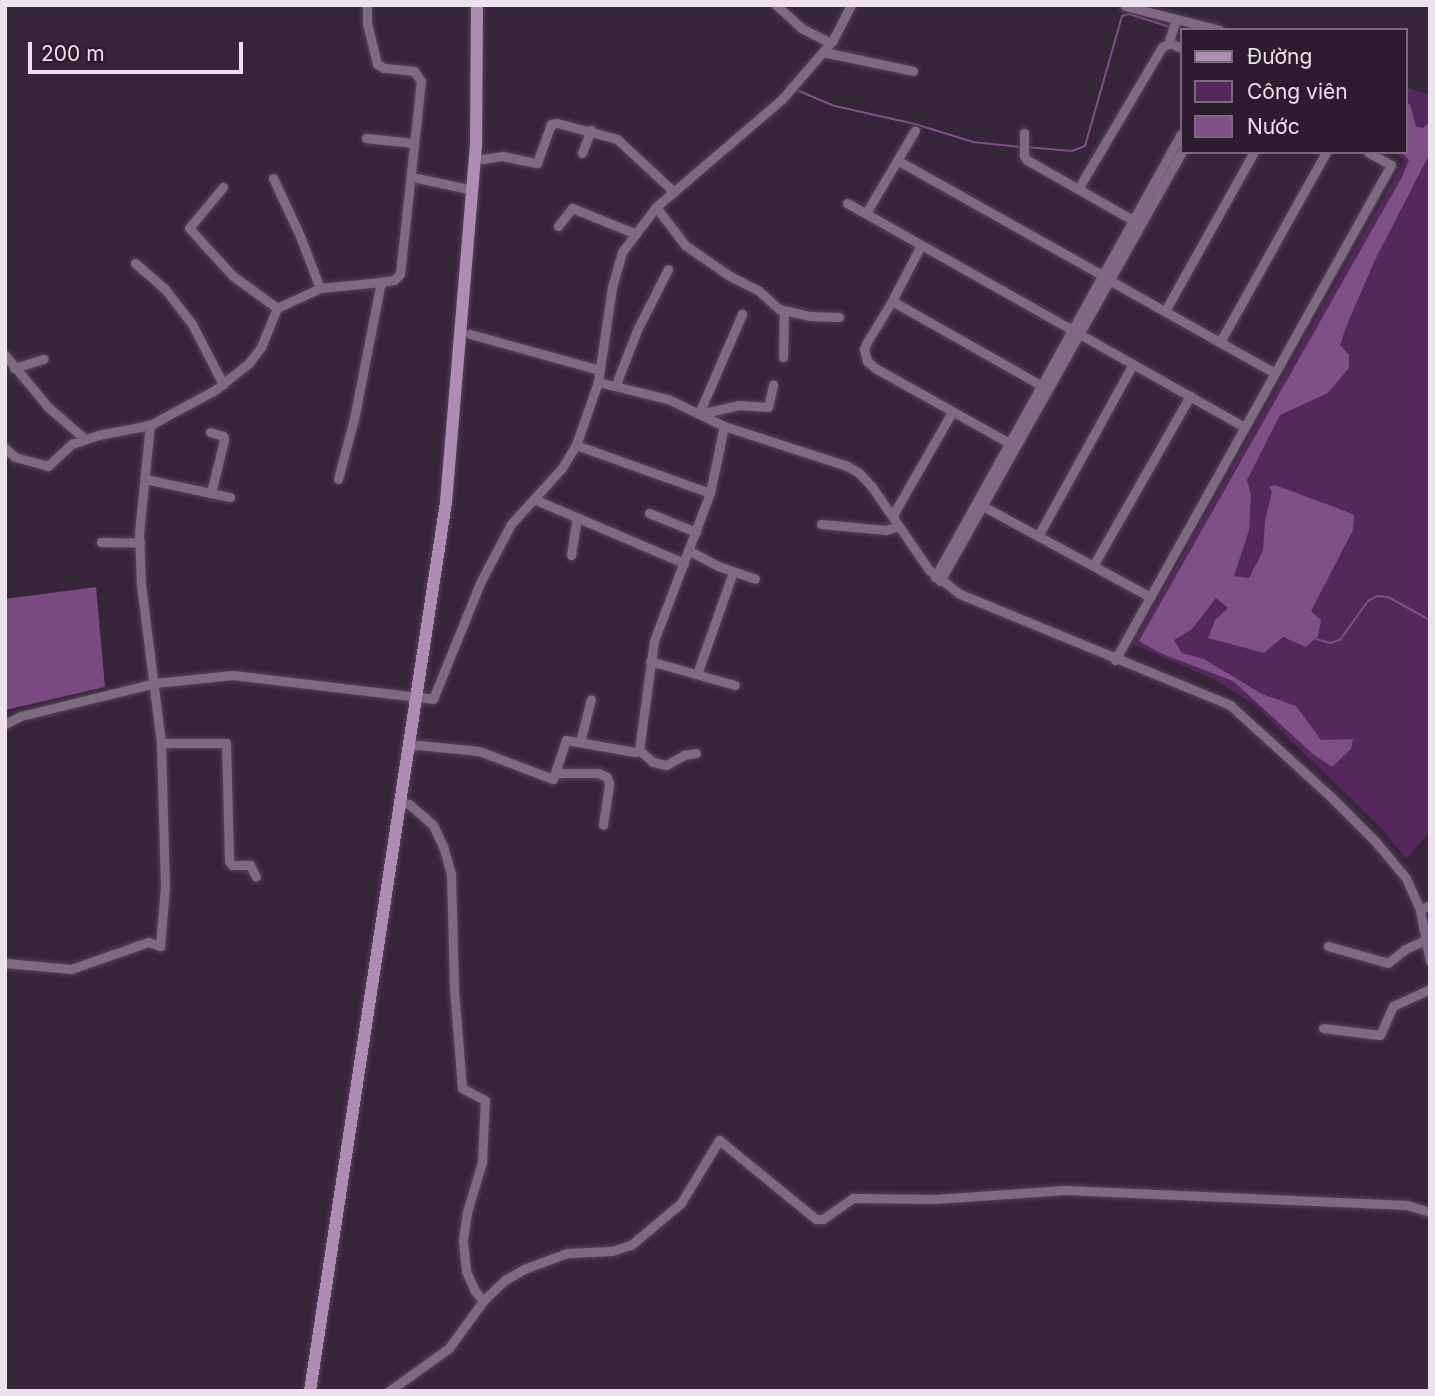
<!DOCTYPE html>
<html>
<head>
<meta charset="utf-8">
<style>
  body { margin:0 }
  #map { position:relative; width:1435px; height:1396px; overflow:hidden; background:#37263a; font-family:Inter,sans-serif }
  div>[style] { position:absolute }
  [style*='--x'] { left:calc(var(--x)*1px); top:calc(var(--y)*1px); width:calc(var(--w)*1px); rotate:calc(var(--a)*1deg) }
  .green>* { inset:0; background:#55285c }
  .forest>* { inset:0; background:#7b4a82 }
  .water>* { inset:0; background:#7f4f87 }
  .stream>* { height:2px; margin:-1px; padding:0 1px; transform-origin:1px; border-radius:1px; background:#7f4f87 }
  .roads { filter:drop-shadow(0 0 2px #544457) drop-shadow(0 0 2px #544457) }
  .street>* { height:9px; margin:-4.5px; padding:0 4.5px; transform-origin:4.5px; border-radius:4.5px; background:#806a83 }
  .secondary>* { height:12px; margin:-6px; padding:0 6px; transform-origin:6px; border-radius:6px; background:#af8cb4 }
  span { translate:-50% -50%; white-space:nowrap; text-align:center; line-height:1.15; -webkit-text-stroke:7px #2d1c2f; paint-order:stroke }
  .frame { position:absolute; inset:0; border:7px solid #ede1ee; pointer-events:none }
  .legend { position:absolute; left:1180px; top:28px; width:228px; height:126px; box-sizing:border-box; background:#2d1c2f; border:2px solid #7a6b7b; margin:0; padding:9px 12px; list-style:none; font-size:21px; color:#ede1ee }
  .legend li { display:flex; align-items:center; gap:14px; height:35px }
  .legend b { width:35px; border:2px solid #7a6b7b }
  .scale { position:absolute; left:28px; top:42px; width:215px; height:32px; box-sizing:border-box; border:4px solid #ede1ee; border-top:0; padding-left:9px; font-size:21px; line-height:24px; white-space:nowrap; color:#ede1ee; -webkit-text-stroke:5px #2d1c2f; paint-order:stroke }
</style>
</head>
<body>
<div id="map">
  <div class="green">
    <div style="clip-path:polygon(1405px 87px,1430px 95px,1430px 832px,1406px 859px,1382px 829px,1256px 706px,1214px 679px,1133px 644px,1405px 160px,1393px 152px,1405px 152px)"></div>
  </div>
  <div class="forest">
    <div style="clip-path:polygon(96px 587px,105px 687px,5px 710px,5px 599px)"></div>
  </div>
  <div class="water">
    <div style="clip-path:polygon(1410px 104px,1416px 127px,1423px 128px,1430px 121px,1430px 153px,1375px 260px,1346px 327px,1340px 345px,1349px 355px,1349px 368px,1328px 393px,1280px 415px,1247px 480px,1251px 496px,1249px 530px,1234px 576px,1249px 578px,1263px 551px,1265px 521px,1272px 491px,1269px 487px,1275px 485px,1353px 514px,1354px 517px,1353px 530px,1311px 611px,1321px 620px,1318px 636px,1306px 647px,1283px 637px,1264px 653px,1208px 638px,1215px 620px,1228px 608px,1216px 598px,1192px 629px,1174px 640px,1182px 653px,1204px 659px,1262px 694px,1296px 706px,1321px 740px,1353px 739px,1351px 749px,1332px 767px,1313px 754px,1233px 681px,1160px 653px,1139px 641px,1402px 177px,1409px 160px,1401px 152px,1405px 152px,1405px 105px)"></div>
  </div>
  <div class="stream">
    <div style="--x:799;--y:91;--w:39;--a:23"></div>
    <div style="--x:835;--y:106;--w:82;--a:12.7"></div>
    <div style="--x:915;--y:124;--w:61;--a:17.2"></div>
    <div style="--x:973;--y:142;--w:48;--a:5.9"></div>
    <div style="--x:1026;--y:147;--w:46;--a:5"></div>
    <div style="--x:1072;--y:151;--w:14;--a:-21"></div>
    <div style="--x:1085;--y:146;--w:135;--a:-74.1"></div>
    <div style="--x:1122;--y:16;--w:7;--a:-16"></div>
    <div style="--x:1129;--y:14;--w:43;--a:17.6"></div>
    <div style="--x:1316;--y:639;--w:15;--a:16"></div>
    <div style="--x:1330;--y:643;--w:10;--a:-17"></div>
    <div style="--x:1340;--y:640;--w:48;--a:-54.3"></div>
    <div style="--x:1368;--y:601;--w:10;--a:-29"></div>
    <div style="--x:1377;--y:596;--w:11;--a:5"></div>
    <div style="--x:1388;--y:597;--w:48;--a:28.7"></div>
  </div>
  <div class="roads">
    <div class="street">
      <div style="--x:776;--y:5;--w:36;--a:42"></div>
      <div style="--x:803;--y:29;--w:30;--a:27"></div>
      <div style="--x:1125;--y:6;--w:97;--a:14.3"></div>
      <div style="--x:1168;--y:44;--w:26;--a:-72"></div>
      <div style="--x:823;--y:52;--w:92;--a:11.9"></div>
      <div style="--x:1024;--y:133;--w:23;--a:90"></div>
      <div style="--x:1024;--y:156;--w:5;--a:53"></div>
      <div style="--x:1027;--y:160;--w:125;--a:29.6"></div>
      <div style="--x:366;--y:138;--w:48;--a:5.9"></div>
      <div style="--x:582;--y:153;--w:25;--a:-69"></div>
      <div style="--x:483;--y:159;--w:20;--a:-9"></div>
      <div style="--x:503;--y:156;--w:35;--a:12"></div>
      <div style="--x:537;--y:163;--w:41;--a:-70.3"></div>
      <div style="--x:551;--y:124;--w:6;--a:-9"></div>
      <div style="--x:557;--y:123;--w:62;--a:14.9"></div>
      <div style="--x:617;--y:139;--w:76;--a:42.9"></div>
      <div style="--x:897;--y:160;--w:235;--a:29.3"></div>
      <div style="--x:412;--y:177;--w:62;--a:12"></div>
      <div style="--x:273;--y:178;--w:64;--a:65"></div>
      <div style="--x:300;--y:236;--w:56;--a:69"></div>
      <div style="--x:223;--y:187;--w:53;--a:129.7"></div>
      <div style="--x:189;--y:228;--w:65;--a:47.5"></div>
      <div style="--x:233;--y:276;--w:54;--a:36"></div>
      <div style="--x:1078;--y:189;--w:165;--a:-59.4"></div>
      <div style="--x:1162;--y:47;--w:9;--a:-27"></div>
      <div style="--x:1170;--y:43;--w:12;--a:24"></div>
      <div style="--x:847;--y:203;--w:457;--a:29.4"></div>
      <div style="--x:656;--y:207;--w:48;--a:52.7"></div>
      <div style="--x:685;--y:245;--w:52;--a:34.9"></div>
      <div style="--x:728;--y:275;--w:35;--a:27"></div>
      <div style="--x:759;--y:291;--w:27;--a:42"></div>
      <div style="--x:779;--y:309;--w:32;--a:13"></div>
      <div style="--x:810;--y:316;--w:29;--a:2"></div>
      <div style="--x:866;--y:213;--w:96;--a:-59.4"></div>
      <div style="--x:558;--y:226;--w:23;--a:-52"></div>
      <div style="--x:572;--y:208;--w:67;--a:22"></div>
      <div style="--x:921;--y:245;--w:63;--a:117.4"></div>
      <div style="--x:892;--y:301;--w:177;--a:29.5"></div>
      <div style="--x:135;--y:263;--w:40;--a:41"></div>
      <div style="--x:165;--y:289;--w:44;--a:52.4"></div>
      <div style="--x:192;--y:324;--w:68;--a:62.7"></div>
      <div style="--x:1109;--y:280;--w:190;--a:29.3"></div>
      <div style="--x:892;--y:301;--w:48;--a:121.4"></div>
      <div style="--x:867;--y:342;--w:8;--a:113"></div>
      <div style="--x:864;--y:349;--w:12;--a:76"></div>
      <div style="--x:867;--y:361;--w:11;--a:41"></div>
      <div style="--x:875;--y:368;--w:154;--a:29.2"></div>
      <div style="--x:1165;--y:311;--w:182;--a:-60.8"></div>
      <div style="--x:470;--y:334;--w:135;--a:15.5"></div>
      <div style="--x:1220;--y:342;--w:218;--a:-60.8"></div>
      <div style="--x:5;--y:355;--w:67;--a:50.4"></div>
      <div style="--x:48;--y:407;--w:49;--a:40.9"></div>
      <div style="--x:783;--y:357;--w:46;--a:-88.8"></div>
      <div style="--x:14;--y:368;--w:31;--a:-17"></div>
      <div style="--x:598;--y:382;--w:72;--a:13.7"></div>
      <div style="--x:668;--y:399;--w:62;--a:25.7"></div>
      <div style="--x:724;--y:426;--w:129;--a:18"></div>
      <div style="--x:847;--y:466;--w:14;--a:30"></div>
      <div style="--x:859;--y:473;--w:19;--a:47"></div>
      <div style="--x:872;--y:487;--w:101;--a:55.5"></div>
      <div style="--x:929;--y:570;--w:39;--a:38"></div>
      <div style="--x:960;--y:594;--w:292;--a:22.3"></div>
      <div style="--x:1230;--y:705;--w:134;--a:42.3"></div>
      <div style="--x:1329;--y:795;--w:65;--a:45"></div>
      <div style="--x:1375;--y:841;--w:48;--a:50"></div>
      <div style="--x:1406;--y:878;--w:35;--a:66"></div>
      <div style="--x:1420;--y:910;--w:52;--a:78.9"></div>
      <div style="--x:616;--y:384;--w:60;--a:-68.6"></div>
      <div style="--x:638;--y:328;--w:66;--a:-63"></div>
      <div style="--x:700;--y:411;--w:106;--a:-66.6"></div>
      <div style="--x:704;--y:413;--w:35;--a:-13"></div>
      <div style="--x:738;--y:405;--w:30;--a:4"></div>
      <div style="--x:768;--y:407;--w:23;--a:-77"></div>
      <div style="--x:210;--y:432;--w:14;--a:17"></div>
      <div style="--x:223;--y:436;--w:4;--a:76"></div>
      <div style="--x:224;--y:440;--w:55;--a:103.8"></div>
      <div style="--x:576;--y:445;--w:142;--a:19.7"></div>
      <div style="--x:5;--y:448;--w:13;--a:42"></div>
      <div style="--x:15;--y:457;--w:34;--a:15"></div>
      <div style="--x:48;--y:466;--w:33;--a:-43"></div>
      <div style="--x:72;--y:444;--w:28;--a:-19"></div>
      <div style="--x:98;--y:435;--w:53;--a:-10.9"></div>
      <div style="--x:145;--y:479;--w:87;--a:12"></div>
      <div style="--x:338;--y:479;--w:62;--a:-75.1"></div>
      <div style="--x:354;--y:419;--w:140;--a:-78.9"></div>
      <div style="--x:536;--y:500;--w:161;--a:23.1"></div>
      <div style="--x:979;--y:504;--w:195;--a:28.5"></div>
      <div style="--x:649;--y:513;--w:51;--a:22"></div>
      <div style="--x:893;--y:515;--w:119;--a:-60.2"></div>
      <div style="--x:821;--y:524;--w:65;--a:5.3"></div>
      <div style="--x:886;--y:530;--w:13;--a:-18"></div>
      <div style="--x:1038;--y:536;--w:196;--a:-61.1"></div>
      <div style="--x:101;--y:542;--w:39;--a:1"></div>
      <div style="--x:688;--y:550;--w:34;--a:28"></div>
      <div style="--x:718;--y:566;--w:39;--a:19"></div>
      <div style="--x:571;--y:555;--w:36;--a:-81"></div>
      <div style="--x:1093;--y:566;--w:196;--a:-60.3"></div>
      <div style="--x:935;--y:577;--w:507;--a:-60.96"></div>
      <div style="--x:940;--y:581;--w:493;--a:-60.6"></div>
      <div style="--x:1115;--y:660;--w:567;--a:-60.86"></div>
      <div style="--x:1391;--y:165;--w:26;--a:-151"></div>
      <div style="--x:650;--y:661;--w:88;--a:15.8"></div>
      <div style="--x:697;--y:674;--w:108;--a:-70.6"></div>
      <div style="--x:5;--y:724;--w:18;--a:-27"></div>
      <div style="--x:21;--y:716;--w:138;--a:-13.8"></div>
      <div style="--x:155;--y:683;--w:78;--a:-5.9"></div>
      <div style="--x:233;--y:675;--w:201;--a:6.8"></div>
      <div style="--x:433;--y:699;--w:127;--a:-67.9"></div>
      <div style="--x:481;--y:581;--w:64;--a:-62.2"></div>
      <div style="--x:511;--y:524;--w:76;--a:-47.7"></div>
      <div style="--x:562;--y:468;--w:27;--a:-59"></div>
      <div style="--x:576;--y:445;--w:67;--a:-70.8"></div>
      <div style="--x:598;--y:382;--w:96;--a:-81.6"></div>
      <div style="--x:612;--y:287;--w:36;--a:-74"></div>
      <div style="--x:622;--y:252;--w:56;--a:-52.9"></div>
      <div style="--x:656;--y:207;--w:166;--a:-40.6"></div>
      <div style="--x:782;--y:99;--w:78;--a:-49.2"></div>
      <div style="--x:833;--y:40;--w:39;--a:-63"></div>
      <div style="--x:580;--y:742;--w:44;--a:-75.7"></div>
      <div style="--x:161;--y:743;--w:65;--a:0"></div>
      <div style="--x:226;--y:743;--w:118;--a:88.5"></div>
      <div style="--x:229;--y:861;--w:5;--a:53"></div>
      <div style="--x:232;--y:865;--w:18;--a:0"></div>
      <div style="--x:250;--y:865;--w:13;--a:63"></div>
      <div style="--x:409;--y:747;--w:9;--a:-13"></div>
      <div style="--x:418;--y:745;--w:61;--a:5.6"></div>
      <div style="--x:479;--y:751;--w:79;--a:20.7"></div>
      <div style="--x:553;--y:779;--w:41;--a:-71.6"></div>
      <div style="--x:566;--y:740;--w:70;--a:9.9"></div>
      <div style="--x:635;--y:752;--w:4;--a:-27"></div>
      <div style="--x:639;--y:750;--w:110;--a:-82.2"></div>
      <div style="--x:654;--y:641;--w:158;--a:-69.3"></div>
      <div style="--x:710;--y:493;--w:68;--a:-78.2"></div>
      <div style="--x:639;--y:750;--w:18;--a:41"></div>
      <div style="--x:653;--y:762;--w:13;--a:13"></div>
      <div style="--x:666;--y:765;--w:21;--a:-29"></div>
      <div style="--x:684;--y:755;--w:12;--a:-9"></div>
      <div style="--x:556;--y:773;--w:42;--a:0"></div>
      <div style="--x:598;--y:773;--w:10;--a:24"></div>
      <div style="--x:607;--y:777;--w:7;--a:74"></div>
      <div style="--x:609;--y:784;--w:41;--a:98.3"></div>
      <div style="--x:401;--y:803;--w:8;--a:7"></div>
      <div style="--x:409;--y:804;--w:32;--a:41"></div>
      <div style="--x:433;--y:825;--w:23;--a:65"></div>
      <div style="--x:443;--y:846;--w:29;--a:74"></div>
      <div style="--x:451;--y:874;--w:115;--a:88.5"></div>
      <div style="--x:454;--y:989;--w:99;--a:85.4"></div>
      <div style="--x:462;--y:1088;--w:26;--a:28"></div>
      <div style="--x:485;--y:1100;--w:62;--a:92.8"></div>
      <div style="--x:482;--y:1162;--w:52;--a:106.7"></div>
      <div style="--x:467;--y:1212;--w:30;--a:98"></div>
      <div style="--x:463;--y:1242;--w:29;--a:84"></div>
      <div style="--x:466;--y:1271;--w:22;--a:66"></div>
      <div style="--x:475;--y:1291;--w:13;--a:51"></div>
      <div style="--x:1420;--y:910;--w:11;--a:-27"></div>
      <div style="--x:1328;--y:946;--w:62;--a:15.8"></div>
      <div style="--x:1388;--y:963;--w:22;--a:-39"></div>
      <div style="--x:1405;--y:949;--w:22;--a:-24"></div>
      <div style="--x:5;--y:963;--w:66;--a:5.2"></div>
      <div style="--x:71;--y:969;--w:82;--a:-19.3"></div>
      <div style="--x:148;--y:942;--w:13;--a:18"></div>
      <div style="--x:160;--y:946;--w:59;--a:-85.2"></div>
      <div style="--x:165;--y:887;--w:144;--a:-91.6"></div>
      <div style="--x:161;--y:743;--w:159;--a:-97.2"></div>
      <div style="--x:141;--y:585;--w:52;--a:-92.2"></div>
      <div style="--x:139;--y:533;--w:109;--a:-84.2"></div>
      <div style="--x:150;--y:425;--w:74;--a:-28.3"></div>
      <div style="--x:215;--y:390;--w:43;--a:-38.5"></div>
      <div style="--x:249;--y:363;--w:20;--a:-53"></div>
      <div style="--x:261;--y:347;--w:42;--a:-67.7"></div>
      <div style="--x:277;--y:308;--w:47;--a:-24.9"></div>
      <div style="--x:320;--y:288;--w:61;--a:-5.6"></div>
      <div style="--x:381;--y:282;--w:13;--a:-9"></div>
      <div style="--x:394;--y:280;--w:8;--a:-45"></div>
      <div style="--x:400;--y:274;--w:194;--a:-83.8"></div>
      <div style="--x:421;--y:81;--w:12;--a:-125"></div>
      <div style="--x:414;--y:71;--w:30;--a:-174"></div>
      <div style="--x:384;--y:68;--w:8;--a:-150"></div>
      <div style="--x:377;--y:64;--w:42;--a:-103.7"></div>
      <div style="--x:367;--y:23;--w:18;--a:-90"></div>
      <div style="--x:1323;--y:1028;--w:57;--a:7"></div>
      <div style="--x:1380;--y:1035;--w:32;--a:-66"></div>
      <div style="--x:1393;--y:1006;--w:41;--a:-24.7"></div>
      <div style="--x:389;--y:1391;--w:74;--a:-35.6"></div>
      <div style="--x:449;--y:1348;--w:58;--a:-54.1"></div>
      <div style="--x:483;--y:1301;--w:30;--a:-44"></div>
      <div style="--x:505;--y:1280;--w:22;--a:-30"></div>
      <div style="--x:524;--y:1269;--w:46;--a:-20.4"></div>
      <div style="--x:567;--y:1253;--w:45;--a:-2.5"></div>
      <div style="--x:612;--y:1251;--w:20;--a:-18"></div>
      <div style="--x:631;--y:1245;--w:65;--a:-40"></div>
      <div style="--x:681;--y:1203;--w:74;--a:-58.9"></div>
      <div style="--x:719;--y:1140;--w:125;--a:39.2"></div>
      <div style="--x:816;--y:1219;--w:7;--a:0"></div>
      <div style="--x:823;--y:1219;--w:37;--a:-35"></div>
      <div style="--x:853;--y:1198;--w:82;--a:0.7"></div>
      <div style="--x:935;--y:1199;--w:130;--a:-4"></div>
      <div style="--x:1065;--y:1190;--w:342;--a:2.5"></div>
      <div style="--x:1407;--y:1205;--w:24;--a:17"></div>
    </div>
    <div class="secondary">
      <div style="--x:310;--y:1391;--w:899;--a:-81.3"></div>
      <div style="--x:446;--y:502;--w:357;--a:-85.2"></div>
      <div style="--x:476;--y:146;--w:141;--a:-89.6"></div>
    </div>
  </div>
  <div class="frame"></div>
  <ul class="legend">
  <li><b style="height:9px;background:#af8cb4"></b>Đường</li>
  <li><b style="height:19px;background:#55285c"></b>Công viên</li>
  <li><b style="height:19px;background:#7f4f87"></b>Nước</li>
  </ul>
  <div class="scale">200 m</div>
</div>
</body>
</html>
